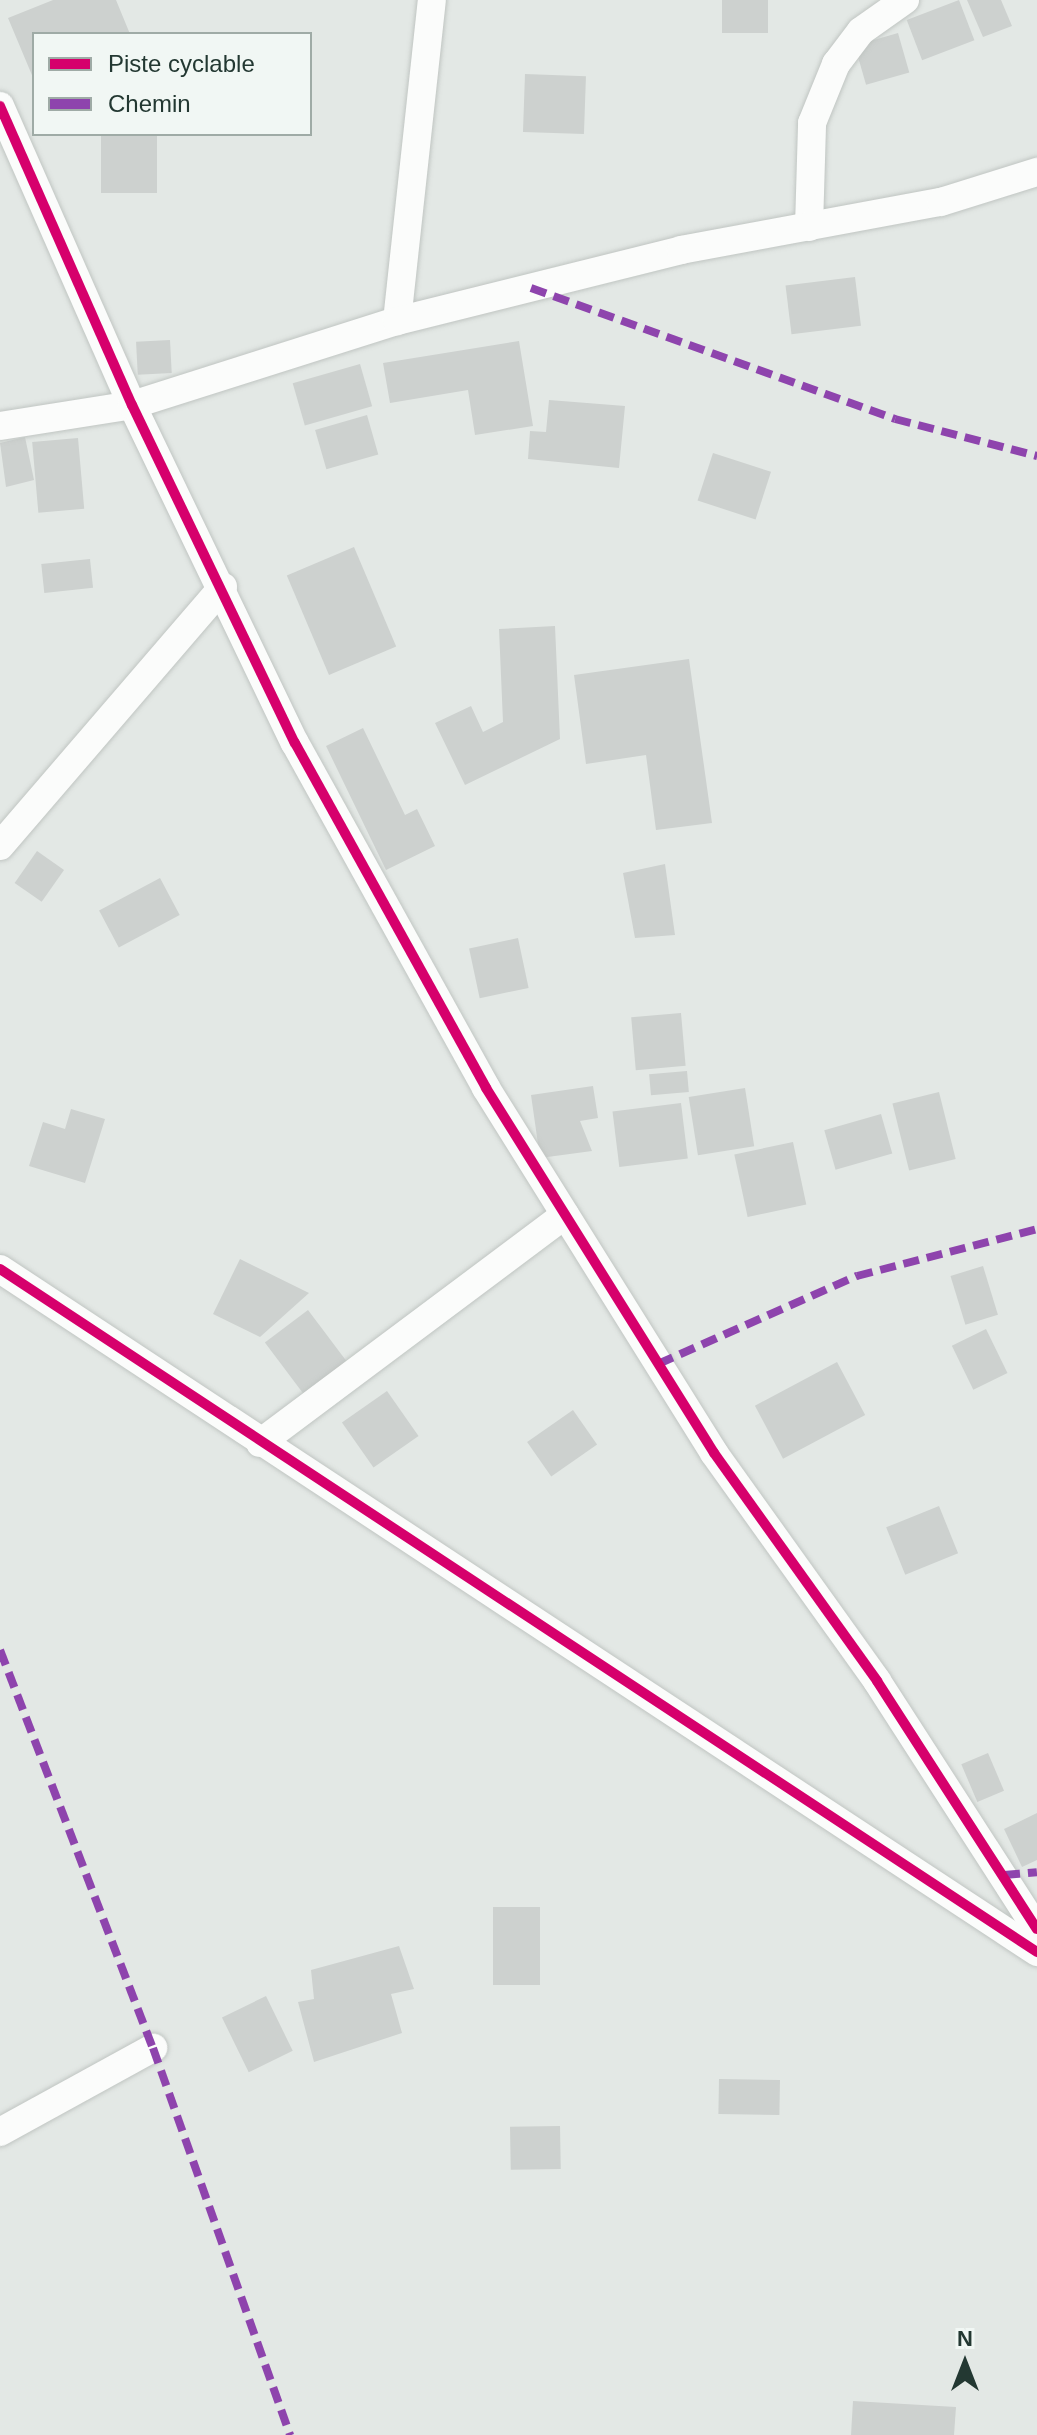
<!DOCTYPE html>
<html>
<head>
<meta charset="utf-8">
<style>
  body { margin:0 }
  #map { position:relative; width:1037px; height:2435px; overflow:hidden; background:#e3e8e5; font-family:Helvetica,sans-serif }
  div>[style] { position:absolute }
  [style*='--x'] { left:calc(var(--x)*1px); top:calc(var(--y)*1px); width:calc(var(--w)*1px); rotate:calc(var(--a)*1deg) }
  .building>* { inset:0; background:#cdd1cf; transform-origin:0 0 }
  .roads { filter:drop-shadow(0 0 2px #c0c5c2) drop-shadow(0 0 2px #c0c5c2) }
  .street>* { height:28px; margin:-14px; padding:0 14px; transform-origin:14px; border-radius:14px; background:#fbfcfb }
  .quiet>* { height:8px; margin-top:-4px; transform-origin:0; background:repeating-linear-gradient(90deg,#8e44ad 0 16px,transparent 0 24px) }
  .cycleway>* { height:10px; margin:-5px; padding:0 5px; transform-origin:5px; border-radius:5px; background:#d6006c }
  span { translate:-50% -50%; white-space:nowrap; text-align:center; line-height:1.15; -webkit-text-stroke:6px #f1f7f4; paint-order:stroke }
  .legend { position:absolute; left:32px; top:32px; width:280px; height:104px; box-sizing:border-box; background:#f1f7f4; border:2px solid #9faba6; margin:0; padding:10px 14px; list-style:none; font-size:24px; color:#233832 }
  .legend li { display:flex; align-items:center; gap:16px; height:40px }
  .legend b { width:40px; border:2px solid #9faba6 }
  .north { position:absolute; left:925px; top:2323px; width:80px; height:80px; -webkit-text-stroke:6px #f1f7f4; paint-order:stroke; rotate:0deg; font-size:22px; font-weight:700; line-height:32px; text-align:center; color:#233832 }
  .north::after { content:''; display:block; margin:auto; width:28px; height:36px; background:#233832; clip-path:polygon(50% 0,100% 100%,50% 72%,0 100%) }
</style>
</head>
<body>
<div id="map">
  <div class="building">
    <div style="clip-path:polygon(53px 0,116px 0,130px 34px,34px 34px,34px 80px,8px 18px)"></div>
    <div style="left:722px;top:0;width:46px;height:33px"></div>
    <div style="left:959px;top:0;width:43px;height:56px;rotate:69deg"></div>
    <div style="clip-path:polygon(967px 0,1001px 0,1012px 26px,983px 37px)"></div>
    <div style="left:898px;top:33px;width:41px;height:45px;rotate:74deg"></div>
    <div style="left:525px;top:74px;width:61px;height:58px;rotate:2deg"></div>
    <div style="left:101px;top:134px;width:56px;height:59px"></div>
    <div style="left:855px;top:277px;width:49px;height:70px;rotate:83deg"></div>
    <div style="left:170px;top:340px;width:33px;height:34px;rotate:87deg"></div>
    <div style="clip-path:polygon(519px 341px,533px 426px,475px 435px,468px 390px,390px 403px,383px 363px)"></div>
    <div style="left:360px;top:364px;width:44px;height:70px;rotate:74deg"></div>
    <div style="clip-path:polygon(549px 400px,625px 406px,619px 468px,528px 459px,530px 431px,546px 432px)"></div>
    <div style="left:367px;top:415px;width:41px;height:54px;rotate:74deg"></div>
    <div style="clip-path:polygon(25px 437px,34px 480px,6px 487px,0 443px)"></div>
    <div style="left:78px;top:438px;width:71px;height:46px;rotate:85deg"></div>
    <div style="left:713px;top:453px;width:61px;height:50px;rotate:18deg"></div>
    <div style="left:354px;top:547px;width:108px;height:73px;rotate:67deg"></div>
    <div style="left:90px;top:559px;width:29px;height:49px;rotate:84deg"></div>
    <div style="clip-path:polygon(555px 626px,560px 739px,465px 785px,435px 723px,471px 706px,483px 732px,503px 722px,499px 629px)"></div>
    <div style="clip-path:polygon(689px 659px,712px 823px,656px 830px,646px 755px,586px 764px,574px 675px)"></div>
    <div style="clip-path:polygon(363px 728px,405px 815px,417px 809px,435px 846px,386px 870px,326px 746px)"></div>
    <div style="left:37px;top:851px;width:33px;height:39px;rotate:35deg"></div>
    <div style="clip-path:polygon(665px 864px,675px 935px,635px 938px,623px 873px)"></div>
    <div style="left:160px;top:878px;width:42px;height:69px;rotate:62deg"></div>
    <div style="left:518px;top:938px;width:51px;height:50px;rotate:78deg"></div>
    <div style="left:681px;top:1013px;width:53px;height:50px;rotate:85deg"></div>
    <div style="left:687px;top:1071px;width:21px;height:38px;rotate:85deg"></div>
    <div style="clip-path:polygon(593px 1086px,598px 1118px,580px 1121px,592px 1151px,540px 1158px,531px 1095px)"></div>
    <div style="left:745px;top:1088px;width:59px;height:57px;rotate:81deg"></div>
    <div style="left:939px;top:1092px;width:69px;height:48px;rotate:76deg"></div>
    <div style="left:681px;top:1103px;width:56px;height:69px;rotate:83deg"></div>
    <div style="clip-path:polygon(71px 1109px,105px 1119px,85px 1183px,29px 1166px,43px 1122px,65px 1129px)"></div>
    <div style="left:881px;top:1114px;width:41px;height:59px;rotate:74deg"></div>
    <div style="left:793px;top:1142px;width:64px;height:60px;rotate:78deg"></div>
    <div style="clip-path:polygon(240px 1259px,309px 1293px,260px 1337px,213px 1314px)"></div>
    <div style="left:983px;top:1266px;width:51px;height:34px;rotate:73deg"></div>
    <div style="left:308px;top:1310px;width:65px;height:54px;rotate:53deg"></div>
    <div style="left:986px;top:1329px;width:49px;height:38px;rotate:64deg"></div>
    <div style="left:837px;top:1362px;width:60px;height:93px;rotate:62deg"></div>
    <div style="left:387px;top:1391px;width:55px;height:55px;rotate:55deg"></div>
    <div style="left:573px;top:1410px;width:42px;height:56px;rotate:55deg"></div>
    <div style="left:939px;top:1506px;width:51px;height:57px;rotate:68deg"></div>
    <div style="left:988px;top:1753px;width:41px;height:29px;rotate:67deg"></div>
    <div style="clip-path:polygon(1037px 1813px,1037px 1860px,1022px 1867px,1004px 1829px)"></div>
    <div style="left:493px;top:1907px;width:47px;height:78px"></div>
    <div style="clip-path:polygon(399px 1946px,414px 1989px,391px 1994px,402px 2033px,314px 2062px,298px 2002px,314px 1999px,311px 1970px)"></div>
    <div style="left:266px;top:1996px;width:61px;height:49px;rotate:64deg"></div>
    <div style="left:719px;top:2079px;width:61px;height:35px;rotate:1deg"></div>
    <div style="left:560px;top:2126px;width:43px;height:50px;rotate:89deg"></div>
    <div style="clip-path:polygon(853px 2401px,956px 2407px,954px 2435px,851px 2435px)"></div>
  </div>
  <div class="roads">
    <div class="street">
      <div style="--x:0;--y:106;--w:327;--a:66.2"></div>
      <div style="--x:132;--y:405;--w:375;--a:64.3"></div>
      <div style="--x:295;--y:743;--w:394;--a:61"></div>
      <div style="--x:486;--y:1088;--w:430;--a:58"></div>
      <div style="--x:714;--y:1453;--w:280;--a:54.4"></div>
      <div style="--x:877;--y:1681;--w:295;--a:57.2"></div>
      <div style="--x:809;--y:227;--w:104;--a:-88.3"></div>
      <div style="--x:812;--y:123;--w:64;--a:-67.9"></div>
      <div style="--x:836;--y:64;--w:41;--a:-52.9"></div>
      <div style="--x:861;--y:31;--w:54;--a:-35.2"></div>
      <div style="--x:397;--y:321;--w:323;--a:-83.8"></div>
      <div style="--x:0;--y:426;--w:134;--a:-9"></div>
      <div style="--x:132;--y:405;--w:278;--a:-17.6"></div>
      <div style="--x:397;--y:321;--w:293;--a:-14"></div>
      <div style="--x:681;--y:250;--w:264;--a:-10.5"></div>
      <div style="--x:941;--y:202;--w:101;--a:-17.4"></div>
      <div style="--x:0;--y:846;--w:342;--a:-49.3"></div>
      <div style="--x:0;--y:1269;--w:1242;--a:33.37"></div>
      <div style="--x:260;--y:1443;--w:381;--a:-36.8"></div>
      <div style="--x:0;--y:2132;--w:175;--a:-28.8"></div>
    </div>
  </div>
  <div class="quiet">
    <div style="--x:531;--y:288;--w:387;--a:19.8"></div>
    <div style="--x:895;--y:419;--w:147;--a:14.6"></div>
    <div style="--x:658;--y:1364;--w:218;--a:-23.9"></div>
    <div style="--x:857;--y:1276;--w:186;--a:-14.6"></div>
    <div style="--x:0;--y:1650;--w:426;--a:69"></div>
    <div style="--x:153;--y:2048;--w:411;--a:70.5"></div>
    <div style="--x:1004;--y:1875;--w:33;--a:-5"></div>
  </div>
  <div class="cycleway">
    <div style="--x:0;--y:106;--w:327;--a:66.2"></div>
    <div style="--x:132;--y:405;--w:375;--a:64.3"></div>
    <div style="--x:295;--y:743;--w:394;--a:61"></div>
    <div style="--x:486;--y:1088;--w:430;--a:58"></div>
    <div style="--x:714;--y:1453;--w:280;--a:54.4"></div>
    <div style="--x:877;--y:1681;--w:295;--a:57.2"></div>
    <div style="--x:0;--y:1269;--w:1242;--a:33.37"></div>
  </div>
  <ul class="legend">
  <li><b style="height:10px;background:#d6006c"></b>Piste cyclable</li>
  <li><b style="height:10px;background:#8e44ad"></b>Chemin</li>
  </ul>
  <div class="north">N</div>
</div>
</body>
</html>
